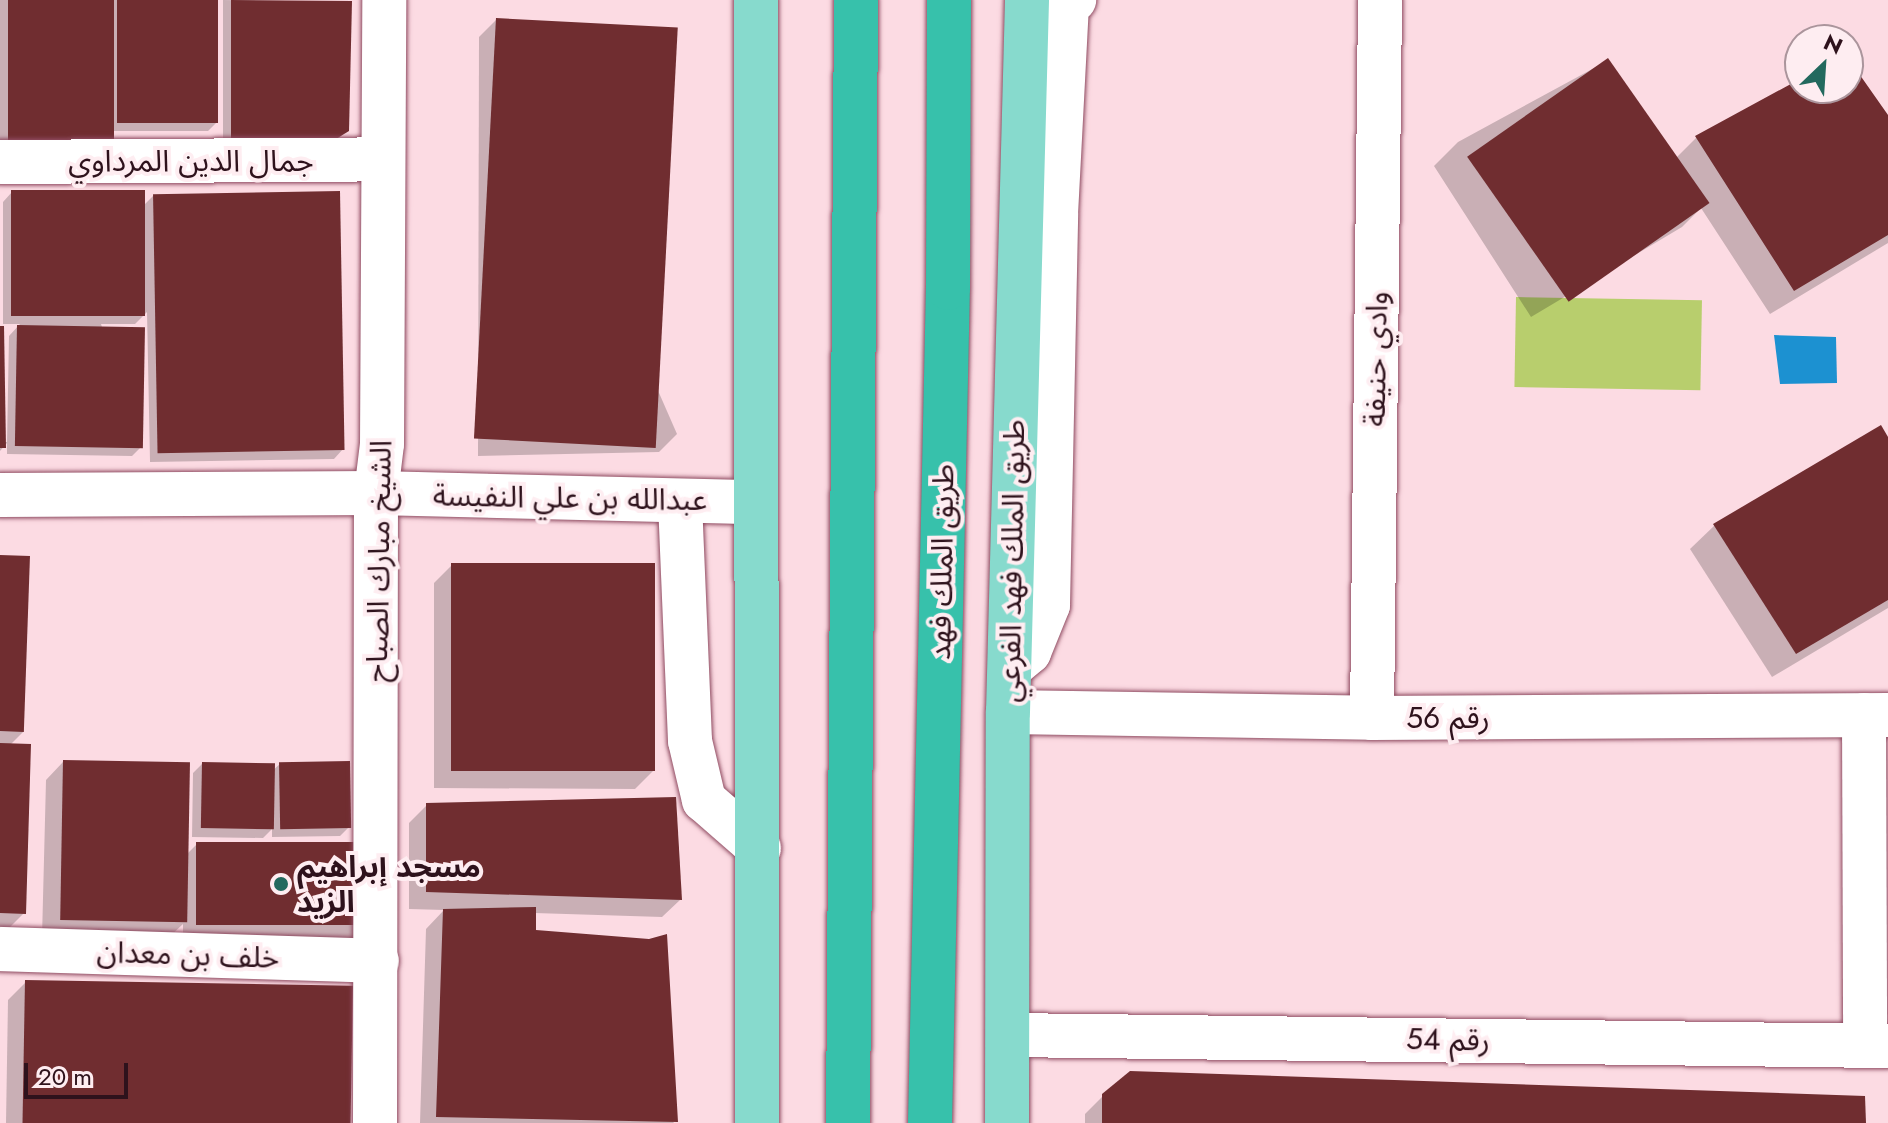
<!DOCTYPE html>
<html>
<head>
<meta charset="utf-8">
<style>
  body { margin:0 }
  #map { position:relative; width:1888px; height:1123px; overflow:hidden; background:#fcdbe3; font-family:Jost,"Noto Sans Arabic",sans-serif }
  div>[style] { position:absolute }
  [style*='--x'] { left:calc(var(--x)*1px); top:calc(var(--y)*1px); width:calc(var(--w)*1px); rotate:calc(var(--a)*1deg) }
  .green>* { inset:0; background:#b8ce6d; transform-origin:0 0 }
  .water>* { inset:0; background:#1c91d1 }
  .shadow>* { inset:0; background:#0003 }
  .building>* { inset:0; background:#702d30; transform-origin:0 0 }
  .roads { filter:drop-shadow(0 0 2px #8f4b61) drop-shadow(0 0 2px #8f4b61) }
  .minor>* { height:44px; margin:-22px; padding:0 22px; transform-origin:22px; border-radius:22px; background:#fff }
  .major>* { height:44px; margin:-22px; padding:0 22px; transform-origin:22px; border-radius:22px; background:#87dacd }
  .highway>* { height:44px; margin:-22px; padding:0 22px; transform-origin:22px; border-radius:22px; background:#37c1ab }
  .dots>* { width:22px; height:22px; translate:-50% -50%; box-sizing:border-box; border:4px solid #feedf1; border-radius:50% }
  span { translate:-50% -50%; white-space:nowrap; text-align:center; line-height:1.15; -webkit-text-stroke:8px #feedf1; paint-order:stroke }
  .street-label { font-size:30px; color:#2e121c }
  .poi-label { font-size:30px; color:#2e121c; font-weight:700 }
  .left { translate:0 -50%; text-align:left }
  .north { position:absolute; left:1784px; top:24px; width:80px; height:80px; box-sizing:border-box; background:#feedf1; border:2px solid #ab959c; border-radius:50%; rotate:25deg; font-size:22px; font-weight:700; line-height:32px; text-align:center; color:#2e121c }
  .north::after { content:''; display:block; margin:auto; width:28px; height:36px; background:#23695e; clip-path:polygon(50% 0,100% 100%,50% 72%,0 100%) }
  .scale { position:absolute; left:24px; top:1063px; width:104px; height:36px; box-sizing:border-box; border:4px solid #2e121c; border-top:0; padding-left:10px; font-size:24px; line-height:28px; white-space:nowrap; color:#2e121c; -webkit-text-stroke:6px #feedf1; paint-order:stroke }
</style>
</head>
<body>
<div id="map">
  <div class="green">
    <div style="left:1516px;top:297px;width:186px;height:90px;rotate:1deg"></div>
  </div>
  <div class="water">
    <div style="clip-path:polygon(1774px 335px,1836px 337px,1837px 383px,1780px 384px)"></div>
  </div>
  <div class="shadow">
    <div style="clip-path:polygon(0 0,216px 0,217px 122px,208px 131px,112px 131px,113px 139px,103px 148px,0 148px)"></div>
    <div style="clip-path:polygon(223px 0,350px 2px,347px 130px,337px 140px,223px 150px)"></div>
    <div style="clip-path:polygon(496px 20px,677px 434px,659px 452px,478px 456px,479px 37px)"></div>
    <div style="clip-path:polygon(1607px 61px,1675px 159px,1696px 138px,1800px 82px,1800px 88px,1848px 88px,1848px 61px,1888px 118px,1888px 243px,1770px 314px,1701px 208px,1682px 227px,1531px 317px,1434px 166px,1458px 142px)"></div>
    <div style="clip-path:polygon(12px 192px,143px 206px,154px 195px,343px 449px,334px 459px,150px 462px,147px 312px,135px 324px,101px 324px,141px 447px,132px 456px,7px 454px,7px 443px,0 451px,0 328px,4px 442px,7px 442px,9px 336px,20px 324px,3px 324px,3px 202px)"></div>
    <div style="clip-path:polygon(1888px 441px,1888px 608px,1772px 677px,1690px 549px,1715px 525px)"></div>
    <div style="clip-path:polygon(0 557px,24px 731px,10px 745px,24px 913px,10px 927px,0 927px)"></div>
    <div style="clip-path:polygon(452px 565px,653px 771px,635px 789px,434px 788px,434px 583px)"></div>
    <div style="clip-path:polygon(63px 762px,186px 855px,197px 844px,363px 926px,349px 940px,183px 938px,183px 924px,166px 940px,42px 937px,46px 780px)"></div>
    <div style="clip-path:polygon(202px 764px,272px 771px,280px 764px,349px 827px,340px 836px,272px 837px,272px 829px,263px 838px,192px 837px,193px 773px)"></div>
    <div style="clip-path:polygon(427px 805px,680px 900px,662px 917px,534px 913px,534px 932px,674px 1123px,420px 1123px,426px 929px,444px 910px,409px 909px,409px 823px)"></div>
    <div style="clip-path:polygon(26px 982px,350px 1123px,6px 1123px,8px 1000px)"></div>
    <div style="clip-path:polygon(1104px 1095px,1864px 1123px,1085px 1123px,1085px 1114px)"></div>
  </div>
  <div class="building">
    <div style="left:8px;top:0;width:106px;height:140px"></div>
    <div style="left:117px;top:0;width:101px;height:123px"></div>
    <div style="clip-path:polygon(231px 0,352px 1px,349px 131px,331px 142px,231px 142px)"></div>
    <div style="left:496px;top:18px;width:182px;height:421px;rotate:3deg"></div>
    <div style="left:1608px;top:58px;width:177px;height:172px;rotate:55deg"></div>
    <div style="clip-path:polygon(1848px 58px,1888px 115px,1888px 235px,1794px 291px,1695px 136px,1800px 79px,1800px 88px,1848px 88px)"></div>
    <div style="left:11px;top:190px;width:134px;height:126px"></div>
    <div style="left:340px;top:191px;width:259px;height:187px;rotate:89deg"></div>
    <div style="left:17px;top:325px;width:128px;height:121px;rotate:1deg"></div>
    <div style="clip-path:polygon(0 326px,4px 326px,6px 448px,0 448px)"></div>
    <div style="clip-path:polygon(1881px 425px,1888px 437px,1888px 600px,1796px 654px,1713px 524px)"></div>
    <div style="left:0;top:555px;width:30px;height:176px;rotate:2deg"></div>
    <div style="left:451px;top:563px;width:204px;height:208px"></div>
    <div style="clip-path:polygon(0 743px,31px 744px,26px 914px,0 913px)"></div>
    <div style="left:63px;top:760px;width:127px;height:160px;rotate:1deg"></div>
    <div style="left:350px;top:761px;width:67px;height:71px;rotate:89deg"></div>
    <div style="left:202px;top:762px;width:73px;height:66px;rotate:1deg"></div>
    <div style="clip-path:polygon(676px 797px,682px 900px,426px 892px,426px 803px)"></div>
    <div style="left:196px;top:842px;width:169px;height:83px"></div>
    <div style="clip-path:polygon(536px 907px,536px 930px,649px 939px,667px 934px,678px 1122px,436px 1117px,443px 909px)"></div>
    <div style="left:25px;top:980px;width:328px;height:143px;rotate:1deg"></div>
    <div style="clip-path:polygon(1130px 1071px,1865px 1096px,1866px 1123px,1102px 1123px,1102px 1094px)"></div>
  </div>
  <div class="roads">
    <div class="minor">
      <div style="--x:0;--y:162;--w:382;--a:-0.4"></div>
      <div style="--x:0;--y:495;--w:376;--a:-0.3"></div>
      <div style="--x:376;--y:493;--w:380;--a:1.4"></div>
      <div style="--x:680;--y:502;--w:239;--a:87.6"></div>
      <div style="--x:690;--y:741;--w:61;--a:76.7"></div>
      <div style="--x:704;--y:800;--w:73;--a:41.1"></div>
      <div style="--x:1010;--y:668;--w:25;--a:-40"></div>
      <div style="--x:1029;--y:652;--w:51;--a:-68"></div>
      <div style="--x:1048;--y:605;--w:391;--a:-88.8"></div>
      <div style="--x:1056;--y:214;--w:209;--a:-87"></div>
      <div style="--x:1067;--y:5;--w:9;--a:-36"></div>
      <div style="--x:1008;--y:712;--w:364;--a:0.9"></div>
      <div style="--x:1372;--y:718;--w:516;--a:-0.33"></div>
      <div style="--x:1864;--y:715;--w:331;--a:89.8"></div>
      <div style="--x:1372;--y:718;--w:718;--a:-89.36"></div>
      <div style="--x:0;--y:949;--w:377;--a:1.8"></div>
      <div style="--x:1008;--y:1035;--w:880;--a:0.72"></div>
      <div style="--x:375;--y:1123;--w:630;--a:-89.91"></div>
      <div style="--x:376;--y:493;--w:49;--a:-83"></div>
      <div style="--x:382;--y:444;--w:444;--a:-89.7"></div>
    </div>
    <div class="major">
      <div style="--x:756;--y:0;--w:1123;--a:89.95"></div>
      <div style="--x:1007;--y:1123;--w:411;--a:-89.9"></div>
      <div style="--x:1008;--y:712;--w:712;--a:-88.47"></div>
    </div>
    <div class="highway">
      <div style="--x:848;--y:1123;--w:1123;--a:-89.59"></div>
      <div style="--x:930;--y:1123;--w:835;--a:-88.77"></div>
      <div style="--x:948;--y:288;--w:288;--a:-89.8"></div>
    </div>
  </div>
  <div class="dots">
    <div style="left:281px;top:884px;background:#23695e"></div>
  </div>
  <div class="street-label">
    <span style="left:191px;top:161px">جمال الدين المرداوي</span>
    <span style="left:1376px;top:359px;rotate:-89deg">وادي حنيفة</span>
    <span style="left:570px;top:498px;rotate:1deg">عبدالله بن علي النفيسة</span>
    <span style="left:379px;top:561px;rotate:-89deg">الشيخ مبارك الصباح</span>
    <span style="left:1012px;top:561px;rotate:-89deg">طريق الملك فهد الفرعي</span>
    <span style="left:942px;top:562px;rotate:-89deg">طريق الملك فهد</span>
    <span style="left:1448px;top:718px">رقم 56</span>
    <span style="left:188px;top:955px;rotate:2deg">خلف بن معدان</span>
    <span style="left:1448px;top:1040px;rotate:1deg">رقم 54</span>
  </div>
  <div class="poi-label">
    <span class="left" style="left:297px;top:884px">مسجد إبراهيم<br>الزيد</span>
  </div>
  <div class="north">N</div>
  <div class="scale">20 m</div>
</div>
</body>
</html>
